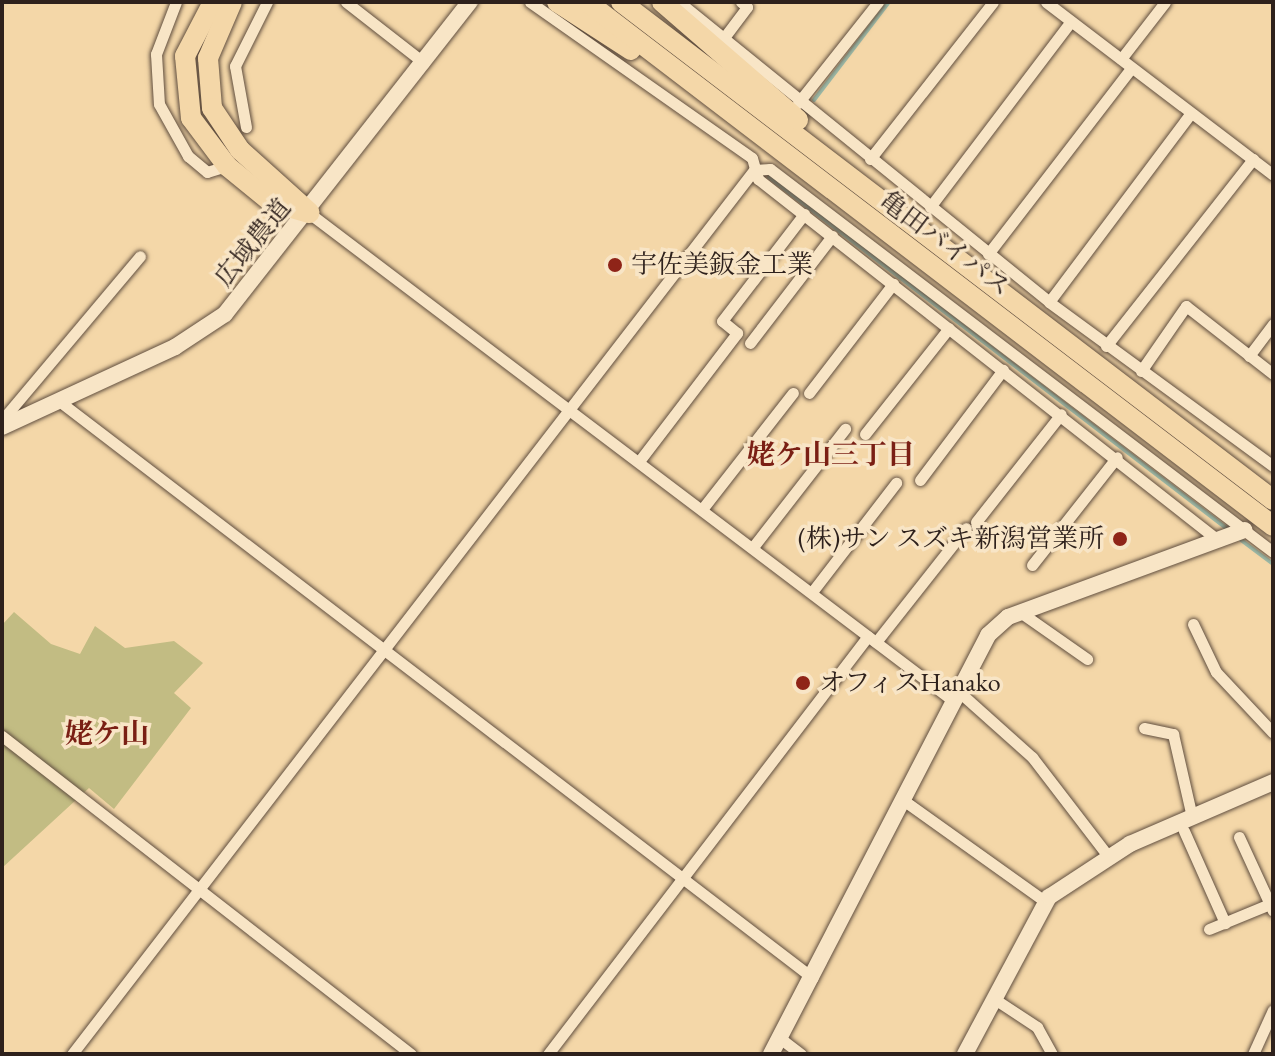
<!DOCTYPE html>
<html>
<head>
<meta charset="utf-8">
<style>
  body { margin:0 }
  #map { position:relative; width:1275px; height:1056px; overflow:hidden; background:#f4d7a8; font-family:"EB Garamond","Noto Serif JP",serif }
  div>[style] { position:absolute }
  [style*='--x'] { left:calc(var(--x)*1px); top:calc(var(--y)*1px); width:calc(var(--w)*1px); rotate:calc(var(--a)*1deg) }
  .green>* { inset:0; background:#c2bc83 }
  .stream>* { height:4px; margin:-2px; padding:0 2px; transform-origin:2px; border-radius:2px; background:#9cbaa8 }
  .roads { filter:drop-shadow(0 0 2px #604e3f) drop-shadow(0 0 2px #604e3f) }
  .street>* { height:11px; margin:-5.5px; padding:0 5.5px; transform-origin:5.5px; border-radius:5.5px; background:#f8e5c6 }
  .secondary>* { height:16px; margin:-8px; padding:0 8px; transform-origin:8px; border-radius:8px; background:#f8e5c6 }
  .highway>* { height:20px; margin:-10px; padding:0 10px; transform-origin:10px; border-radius:10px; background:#f4d7a8 }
  .dots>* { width:22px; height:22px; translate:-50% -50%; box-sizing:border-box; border:4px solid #f8e5c6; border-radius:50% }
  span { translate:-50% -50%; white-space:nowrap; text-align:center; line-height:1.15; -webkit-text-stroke:7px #f8e5c6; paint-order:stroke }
  .street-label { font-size:26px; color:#2e211c }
  .poi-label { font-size:26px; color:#2e211c }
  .left { translate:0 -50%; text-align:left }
  .right { translate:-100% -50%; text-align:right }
  .neighbourhood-label { font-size:28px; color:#7a1f14; font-weight:700 }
  .frame { position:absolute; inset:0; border:4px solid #2e211c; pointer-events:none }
</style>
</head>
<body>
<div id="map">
  <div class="green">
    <div style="clip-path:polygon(14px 612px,51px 644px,80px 654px,95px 626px,125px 648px,174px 641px,203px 663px,174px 693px,191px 708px,114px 809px,89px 788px,2px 868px,2px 625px)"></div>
  </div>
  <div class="stream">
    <div style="--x:814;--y:100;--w:123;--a:-52.6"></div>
    <div style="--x:769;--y:177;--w:581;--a:37.52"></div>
    <div style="--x:1237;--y:537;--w:45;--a:36.9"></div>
  </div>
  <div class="roads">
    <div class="street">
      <div style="--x:176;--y:2;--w:56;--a:111"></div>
      <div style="--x:156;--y:54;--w:50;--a:86.6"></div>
      <div style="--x:159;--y:104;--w:60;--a:60.9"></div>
      <div style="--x:188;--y:156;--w:25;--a:40"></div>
      <div style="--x:207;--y:172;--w:21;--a:-17"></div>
      <div style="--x:346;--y:2;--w:99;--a:38"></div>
      <div style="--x:530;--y:2;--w:271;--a:35.1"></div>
      <div style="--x:752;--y:158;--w:22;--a:74"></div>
      <div style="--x:758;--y:179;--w:586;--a:38.14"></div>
      <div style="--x:679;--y:2;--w:476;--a:39"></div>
      <div style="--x:1049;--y:302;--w:278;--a:36.2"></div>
      <div style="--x:1046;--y:2;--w:285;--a:37.3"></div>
      <div style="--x:723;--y:39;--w:40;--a:-53"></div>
      <div style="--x:747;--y:7;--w:8;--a:-140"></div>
      <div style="--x:1121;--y:59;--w:72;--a:-52.3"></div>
      <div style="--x:798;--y:103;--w:129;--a:-51.6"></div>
      <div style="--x:246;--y:127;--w:62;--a:-100.2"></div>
      <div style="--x:235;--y:66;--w:72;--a:-63.4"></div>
      <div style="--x:870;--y:159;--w:199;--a:-51.9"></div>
      <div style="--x:930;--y:207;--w:233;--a:-52.8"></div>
      <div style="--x:309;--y:213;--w:807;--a:37.14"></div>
      <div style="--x:988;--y:254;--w:235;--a:-52.4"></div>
      <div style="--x:1049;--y:302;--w:235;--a:-53.1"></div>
      <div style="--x:750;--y:343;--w:135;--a:-52.5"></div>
      <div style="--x:1106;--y:346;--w:238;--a:-51.8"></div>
      <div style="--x:1249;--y:356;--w:40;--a:-53"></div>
      <div style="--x:1141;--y:371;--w:79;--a:-55.3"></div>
      <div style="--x:1186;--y:306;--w:110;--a:38"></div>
      <div style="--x:809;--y:393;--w:138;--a:-52.4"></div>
      <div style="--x:59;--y:401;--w:949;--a:37.43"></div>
      <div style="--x:2;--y:420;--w:214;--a:-49.9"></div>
      <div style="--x:865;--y:434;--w:135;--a:-51.6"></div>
      <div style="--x:640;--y:460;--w:160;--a:-52.6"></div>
      <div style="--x:737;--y:333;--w:19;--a:-141"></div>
      <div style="--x:722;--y:321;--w:135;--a:-52.5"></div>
      <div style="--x:920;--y:480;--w:138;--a:-53"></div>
      <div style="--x:703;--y:508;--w:146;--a:-52"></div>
      <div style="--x:976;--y:522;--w:137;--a:-51.8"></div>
      <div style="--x:753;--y:547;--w:150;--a:-52.1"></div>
      <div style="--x:1032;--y:565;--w:137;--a:-51.8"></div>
      <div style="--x:812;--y:592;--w:138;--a:-52.4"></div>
      <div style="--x:1020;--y:612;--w:82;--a:35"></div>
      <div style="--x:1193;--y:624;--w:53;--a:64.4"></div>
      <div style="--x:1216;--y:672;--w:83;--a:46.9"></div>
      <div style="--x:876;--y:642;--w:145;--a:-51.7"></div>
      <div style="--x:957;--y:690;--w:101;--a:41.8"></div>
      <div style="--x:1032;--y:757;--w:125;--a:52.5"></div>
      <div style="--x:1144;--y:728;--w:30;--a:12"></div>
      <div style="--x:1173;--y:734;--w:85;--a:77.1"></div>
      <div style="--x:2;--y:736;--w:518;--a:37.87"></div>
      <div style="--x:903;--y:800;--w:176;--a:35.5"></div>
      <div style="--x:1184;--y:831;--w:101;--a:66"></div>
      <div style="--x:1239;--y:837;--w:81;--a:65.3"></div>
      <div style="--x:1209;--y:929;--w:66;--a:-22.3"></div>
      <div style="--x:993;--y:998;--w:53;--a:33.4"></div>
      <div style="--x:1037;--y:1027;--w:31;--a:61"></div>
      <div style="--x:781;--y:1039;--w:25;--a:37"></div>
      <div style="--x:72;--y:1054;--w:1117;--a:-52.35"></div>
      <div style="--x:754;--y:170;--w:16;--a:-4"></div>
      <div style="--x:770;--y:169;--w:632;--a:37.29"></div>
      <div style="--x:548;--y:1054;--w:526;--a:-52.56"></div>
      <div style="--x:1253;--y:1054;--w:48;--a:-65.6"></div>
    </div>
    <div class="secondary">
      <div style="--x:2;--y:427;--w:191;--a:-24.8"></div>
      <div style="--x:175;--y:347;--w:60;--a:-33.4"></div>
      <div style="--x:225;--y:314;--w:397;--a:-51.9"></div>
      <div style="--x:771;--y:1054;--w:472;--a:-62.6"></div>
      <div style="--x:988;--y:635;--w:27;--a:-42"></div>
      <div style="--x:1008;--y:617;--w:252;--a:-20.2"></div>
      <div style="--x:965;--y:1054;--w:178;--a:-61.9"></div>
      <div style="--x:1049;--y:897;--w:97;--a:-33.2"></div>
      <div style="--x:1130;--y:844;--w:156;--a:-23.4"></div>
    </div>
    <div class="highway">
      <div style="--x:213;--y:2;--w:61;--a:117.4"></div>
      <div style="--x:185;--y:56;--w:62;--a:84.5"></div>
      <div style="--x:191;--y:118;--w:60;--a:53.1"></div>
      <div style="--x:227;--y:166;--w:57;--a:39.3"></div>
      <div style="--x:271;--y:202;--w:40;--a:16"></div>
      <div style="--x:232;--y:2;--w:61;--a:113.2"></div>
      <div style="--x:208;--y:58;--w:50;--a:85.4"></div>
      <div style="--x:212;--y:108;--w:50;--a:56.3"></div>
      <div style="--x:240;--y:150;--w:93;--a:41.9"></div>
      <div style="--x:557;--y:2;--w:88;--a:33"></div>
      <div style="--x:587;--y:2;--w:863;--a:37.37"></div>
      <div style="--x:621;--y:2;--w:820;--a:37.37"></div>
      <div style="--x:662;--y:2;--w:180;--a:40.9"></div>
    </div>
  </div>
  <div class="dots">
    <div style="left:615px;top:265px;background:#8f2418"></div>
    <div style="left:1120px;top:539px;background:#8f2418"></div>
    <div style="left:803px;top:683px;background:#8f2418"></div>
  </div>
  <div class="street-label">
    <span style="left:253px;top:243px;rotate:-51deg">広域農道</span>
    <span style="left:945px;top:244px;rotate:37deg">亀田バイパス</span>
  </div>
  <div class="poi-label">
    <span class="left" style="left:631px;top:265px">宇佐美鈑金工業</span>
    <span class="right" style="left:1104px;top:539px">(株)サン スズキ新潟営業所</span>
    <span class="left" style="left:819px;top:683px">オフィスHanako</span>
  </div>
  <div class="neighbourhood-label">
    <span style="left:831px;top:454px">姥ケ山三丁目</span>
    <span style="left:107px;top:733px">姥ケ山</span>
  </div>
  <div class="frame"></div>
</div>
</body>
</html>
